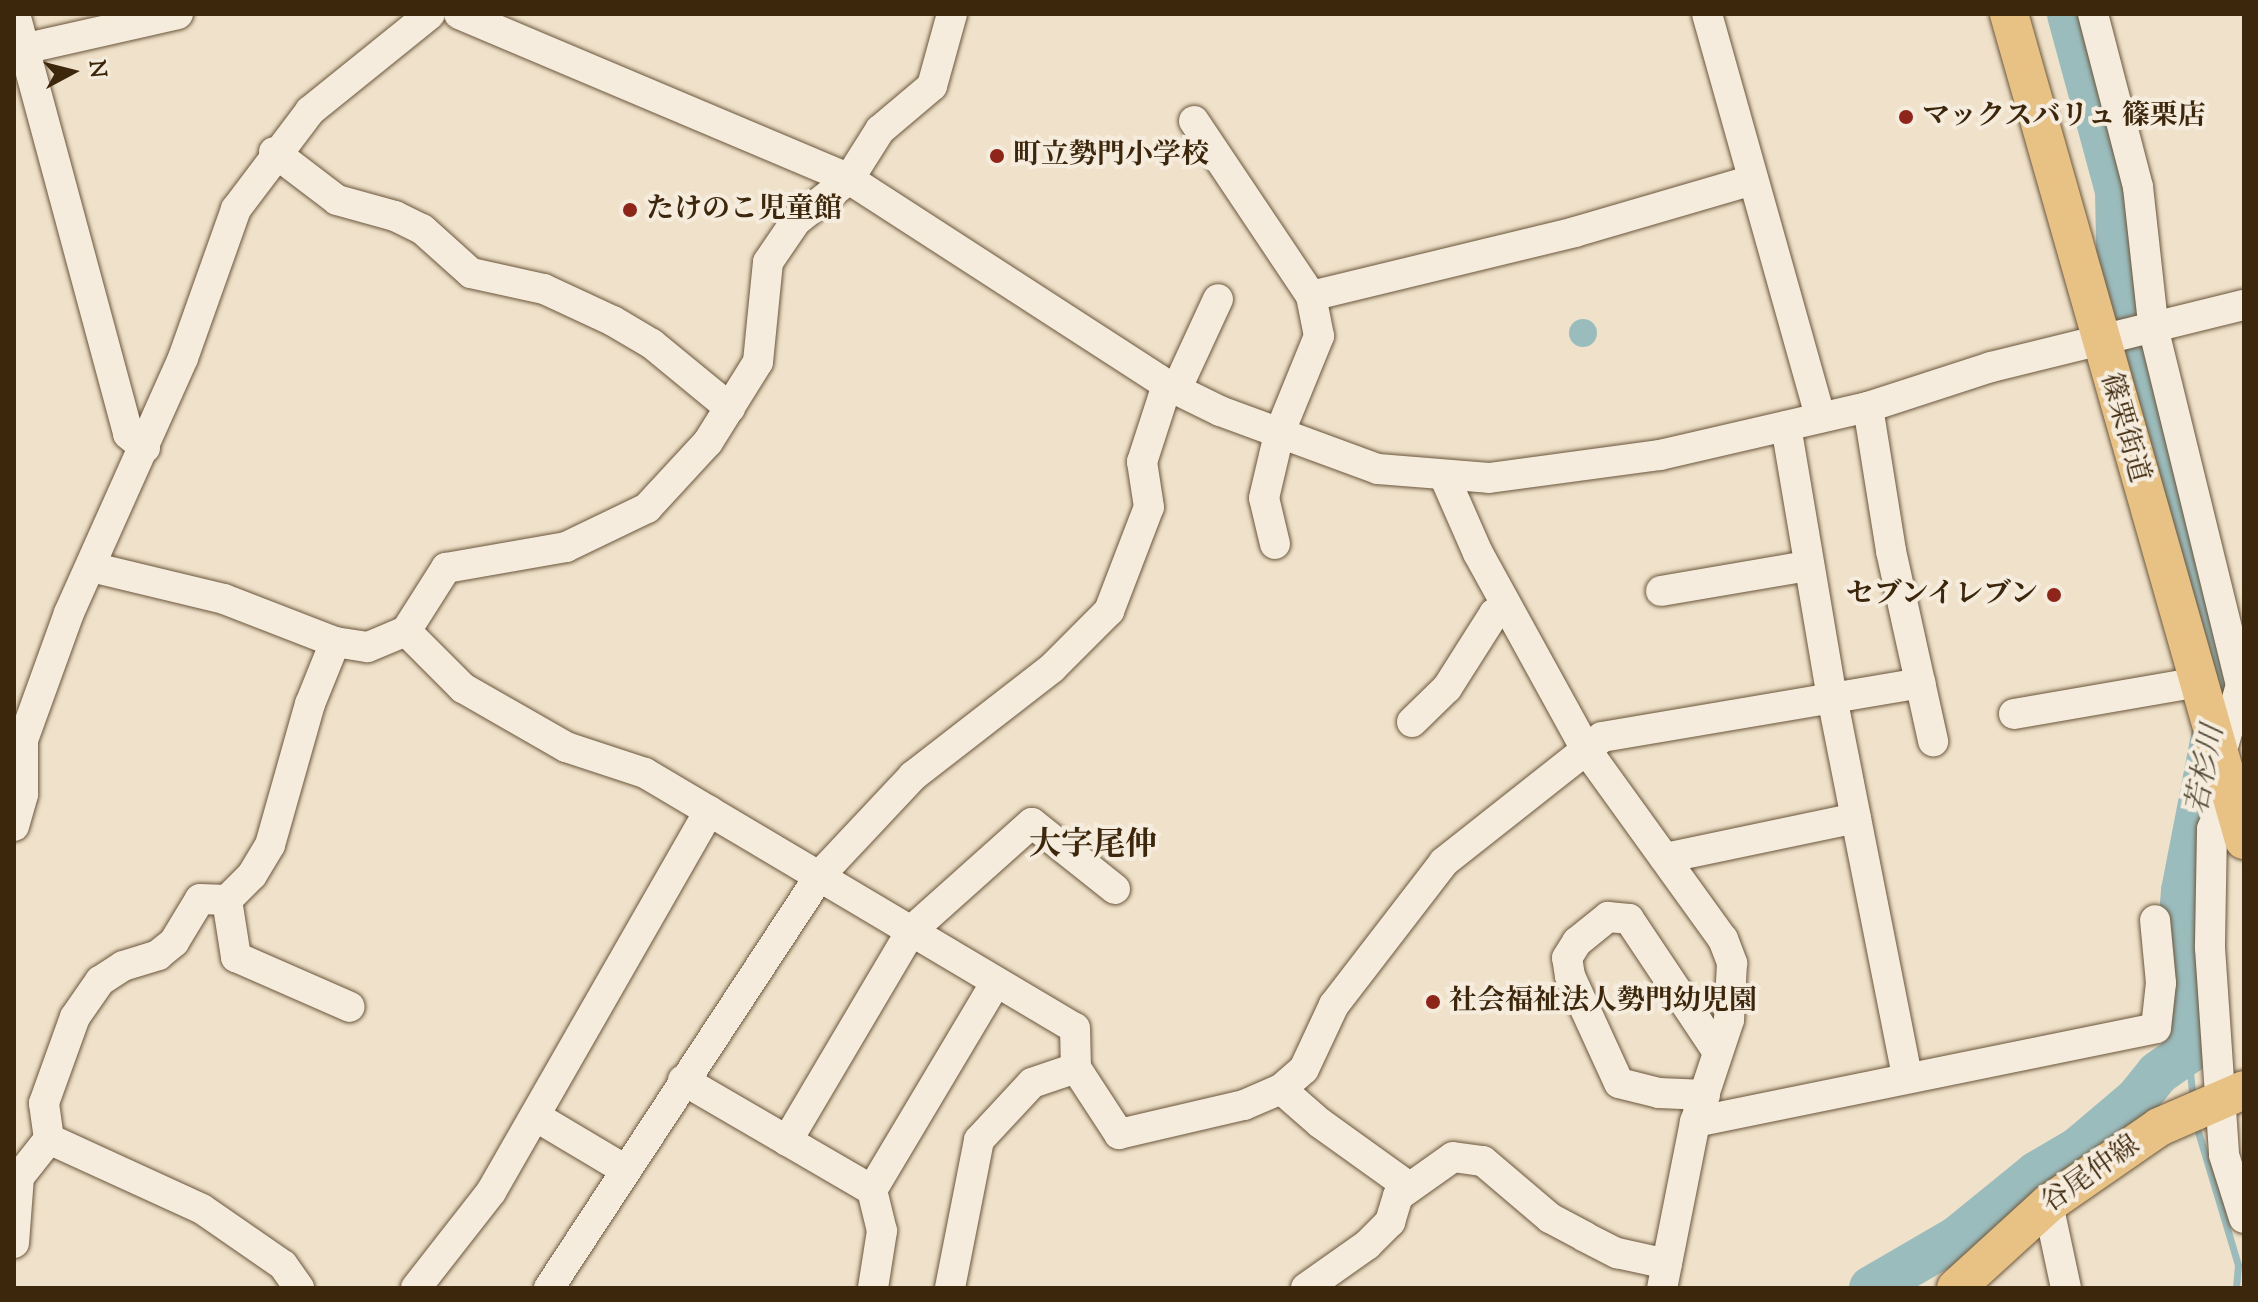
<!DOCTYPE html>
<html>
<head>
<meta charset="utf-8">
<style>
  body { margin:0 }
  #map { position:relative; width:2258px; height:1302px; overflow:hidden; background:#f0e2ca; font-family:"Sorts Mill Goudy","Noto Serif JP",serif }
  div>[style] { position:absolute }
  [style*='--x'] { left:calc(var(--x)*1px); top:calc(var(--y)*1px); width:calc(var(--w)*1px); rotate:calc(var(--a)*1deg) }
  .water>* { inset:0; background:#9bbcbd }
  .round { border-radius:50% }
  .stream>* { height:7px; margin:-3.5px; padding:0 3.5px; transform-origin:3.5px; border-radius:3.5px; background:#9bbcbd }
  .river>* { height:44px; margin:-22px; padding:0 22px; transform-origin:22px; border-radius:22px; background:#9bbcbd }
  .roads { filter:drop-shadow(0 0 2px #6a563c) drop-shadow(0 0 2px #6a563c) }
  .minor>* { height:30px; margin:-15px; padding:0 15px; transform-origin:15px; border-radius:15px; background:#f5ecdd }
  .major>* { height:38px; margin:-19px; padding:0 19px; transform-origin:19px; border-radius:19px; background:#e8c185 }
  .dots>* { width:22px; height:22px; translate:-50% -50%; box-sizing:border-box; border:4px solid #f5ecdd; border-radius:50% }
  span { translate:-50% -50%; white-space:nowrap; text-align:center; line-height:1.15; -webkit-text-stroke:8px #f5ecdd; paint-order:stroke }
  .poi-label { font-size:28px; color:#3d270c; font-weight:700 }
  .left { translate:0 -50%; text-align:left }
  .right { translate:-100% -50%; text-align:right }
  .street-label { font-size:28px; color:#3d270c }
  .water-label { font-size:30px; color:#544c38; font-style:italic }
  .quarter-label { font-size:32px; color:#3d270c; font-weight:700 }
  .frame { position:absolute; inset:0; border:16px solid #3d270c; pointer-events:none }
  .north { position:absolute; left:32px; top:32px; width:80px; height:80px; -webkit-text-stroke:6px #f5ecdd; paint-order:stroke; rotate:83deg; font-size:22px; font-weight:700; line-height:32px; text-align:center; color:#3d270c }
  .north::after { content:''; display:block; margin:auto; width:28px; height:36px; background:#3d270c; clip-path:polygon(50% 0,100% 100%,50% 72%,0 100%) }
</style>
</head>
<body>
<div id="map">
  <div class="water">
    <div class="round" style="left:1569px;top:319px;width:28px;height:28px"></div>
  </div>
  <div class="stream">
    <div style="--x:2188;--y:1052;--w:49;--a:84.2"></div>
    <div style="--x:2196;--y:1125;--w:146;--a:73.3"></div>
    <div style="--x:2238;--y:1265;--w:23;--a:95"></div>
  </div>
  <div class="river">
    <div style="--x:1871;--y:1288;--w:99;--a:-30.2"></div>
    <div style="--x:1957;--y:1238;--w:103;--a:-39.1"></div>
    <div style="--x:2037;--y:1173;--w:48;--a:-30.3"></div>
    <div style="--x:2078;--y:1149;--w:77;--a:-40.3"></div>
    <div style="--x:2137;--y:1099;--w:33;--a:-51"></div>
    <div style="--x:2158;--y:1073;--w:37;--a:-35"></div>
    <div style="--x:2188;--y:1052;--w:29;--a:-84"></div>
    <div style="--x:2191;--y:1023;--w:85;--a:-98.1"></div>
    <div style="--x:2179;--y:939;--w:48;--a:-85.2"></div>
    <div style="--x:2183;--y:891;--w:215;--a:-79"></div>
    <div style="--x:2224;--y:680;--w:163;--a:-103.5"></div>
    <div style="--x:2186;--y:522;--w:133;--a:-109.4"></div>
    <div style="--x:2142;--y:397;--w:112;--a:-101.8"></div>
    <div style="--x:2119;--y:287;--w:96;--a:-91.2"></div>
    <div style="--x:2117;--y:191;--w:183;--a:-105.2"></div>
  </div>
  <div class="roads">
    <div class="minor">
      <div style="--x:15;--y:14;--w:435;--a:74.9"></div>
      <div style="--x:128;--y:434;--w:22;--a:39"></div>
      <div style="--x:459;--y:14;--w:423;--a:22.9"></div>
      <div style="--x:849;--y:179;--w:379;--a:32.9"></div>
      <div style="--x:1167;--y:385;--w:59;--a:26.1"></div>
      <div style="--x:1220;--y:411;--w:168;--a:20.2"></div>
      <div style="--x:1378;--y:469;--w:111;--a:4.6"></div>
      <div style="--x:1489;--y:478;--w:173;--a:-7.7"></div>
      <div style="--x:1660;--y:455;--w:213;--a:-13"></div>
      <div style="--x:1868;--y:407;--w:129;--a:-18"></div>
      <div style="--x:1991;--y:367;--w:260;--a:-13.8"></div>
      <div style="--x:1707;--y:14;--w:419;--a:74.3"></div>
      <div style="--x:2093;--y:14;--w:179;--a:75.4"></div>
      <div style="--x:2138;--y:187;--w:145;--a:83.7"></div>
      <div style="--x:2154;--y:331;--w:365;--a:76.2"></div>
      <div style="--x:2241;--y:685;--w:75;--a:106.3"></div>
      <div style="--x:14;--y:51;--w:168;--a:-12.7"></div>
      <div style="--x:1194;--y:121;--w:211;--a:56.2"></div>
      <div style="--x:1311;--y:296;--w:272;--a:-13.6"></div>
      <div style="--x:1575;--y:232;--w:185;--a:-16.3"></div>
      <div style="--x:274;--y:152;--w:79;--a:37.3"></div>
      <div style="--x:337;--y:200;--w:60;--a:15.4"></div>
      <div style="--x:395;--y:216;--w:30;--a:26"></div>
      <div style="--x:422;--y:229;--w:66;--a:41.9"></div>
      <div style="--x:471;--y:273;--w:75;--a:12.4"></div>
      <div style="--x:544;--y:289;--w:76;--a:24.9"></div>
      <div style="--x:613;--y:321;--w:45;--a:30.5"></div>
      <div style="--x:652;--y:344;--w:101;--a:39.4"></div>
      <div style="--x:1176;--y:390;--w:100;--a:-65.2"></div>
      <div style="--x:1868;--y:407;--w:146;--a:80.9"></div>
      <div style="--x:1891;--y:551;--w:195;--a:77.5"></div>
      <div style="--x:1786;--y:426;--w:275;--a:80.4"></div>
      <div style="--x:1832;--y:697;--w:376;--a:78.8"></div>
      <div style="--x:1445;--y:478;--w:82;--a:66.3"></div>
      <div style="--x:1478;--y:553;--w:222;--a:61.2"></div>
      <div style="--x:1585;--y:748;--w:236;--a:54.2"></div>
      <div style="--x:1723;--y:939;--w:26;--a:69"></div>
      <div style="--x:1732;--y:963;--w:57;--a:93"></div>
      <div style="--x:1729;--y:1020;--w:108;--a:108.4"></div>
      <div style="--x:1695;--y:1122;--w:169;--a:101.2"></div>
      <div style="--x:1275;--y:544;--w:47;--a:-103.4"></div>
      <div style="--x:1264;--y:498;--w:66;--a:-76.8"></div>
      <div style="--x:1279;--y:434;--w:106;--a:-67.8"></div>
      <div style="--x:1319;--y:336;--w:41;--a:-101.3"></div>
      <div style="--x:91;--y:567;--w:137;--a:13.5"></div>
      <div style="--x:224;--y:599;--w:119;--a:21.2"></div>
      <div style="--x:335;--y:642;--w:33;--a:9"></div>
      <div style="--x:368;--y:647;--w:41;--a:-22.8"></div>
      <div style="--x:406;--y:631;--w:75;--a:-57.6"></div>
      <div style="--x:446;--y:568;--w:122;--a:-9.9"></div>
      <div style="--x:566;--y:547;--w:90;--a:-25.7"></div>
      <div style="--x:647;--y:508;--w:90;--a:-47.3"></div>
      <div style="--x:708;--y:442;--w:94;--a:-58"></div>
      <div style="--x:758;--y:362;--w:100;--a:-84.3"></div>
      <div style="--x:768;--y:262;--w:50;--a:-55.7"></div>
      <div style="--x:796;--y:221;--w:68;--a:-38.4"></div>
      <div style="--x:849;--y:179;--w:58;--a:-57.7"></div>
      <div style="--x:880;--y:130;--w:68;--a:-40.2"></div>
      <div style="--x:932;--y:86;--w:75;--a:-74.5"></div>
      <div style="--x:1661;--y:591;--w:149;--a:-9.7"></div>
      <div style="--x:406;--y:631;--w:81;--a:45"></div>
      <div style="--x:463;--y:688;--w:119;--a:29.8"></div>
      <div style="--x:566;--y:747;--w:83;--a:18.2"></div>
      <div style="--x:645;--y:773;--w:74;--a:30.7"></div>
      <div style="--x:2014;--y:714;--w:188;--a:-9.8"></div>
      <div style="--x:1412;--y:722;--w:49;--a:-44.2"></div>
      <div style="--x:1447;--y:688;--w:88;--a:-57.6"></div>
      <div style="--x:1494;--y:614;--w:14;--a:-34"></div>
      <div style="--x:2229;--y:789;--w:43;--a:113"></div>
      <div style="--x:2212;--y:829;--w:119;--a:91"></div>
      <div style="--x:2210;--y:948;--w:207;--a:86.1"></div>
      <div style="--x:2224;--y:1155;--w:66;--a:72.4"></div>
      <div style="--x:14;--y:826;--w:33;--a:-74"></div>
      <div style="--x:23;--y:794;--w:54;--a:-90"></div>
      <div style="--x:23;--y:740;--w:135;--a:-70.1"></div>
      <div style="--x:69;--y:613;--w:279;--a:-65.9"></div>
      <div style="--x:183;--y:358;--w:158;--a:-70.4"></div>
      <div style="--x:236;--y:209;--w:123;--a:-52.9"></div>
      <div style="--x:310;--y:111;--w:154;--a:-38.9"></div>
      <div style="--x:1665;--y:858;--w:195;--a:-11.8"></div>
      <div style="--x:227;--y:900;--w:58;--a:81"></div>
      <div style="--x:236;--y:957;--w:124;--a:23.7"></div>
      <div style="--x:1076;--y:1068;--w:79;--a:56.9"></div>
      <div style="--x:1119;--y:1134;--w:128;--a:-13.1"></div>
      <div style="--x:1244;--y:1105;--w:40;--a:-23.4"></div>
      <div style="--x:1281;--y:1089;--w:30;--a:-41"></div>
      <div style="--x:1304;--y:1069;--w:71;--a:-64.9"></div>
      <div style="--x:1334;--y:1005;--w:180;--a:-52.4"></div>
      <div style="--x:1444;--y:862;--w:201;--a:-38.3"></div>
      <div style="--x:1602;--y:737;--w:323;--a:-9.6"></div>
      <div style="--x:683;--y:1080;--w:219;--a:30.2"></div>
      <div style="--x:872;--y:1190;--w:240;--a:-59.2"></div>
      <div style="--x:1281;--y:1089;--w:52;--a:41.1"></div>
      <div style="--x:1320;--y:1123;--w:110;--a:35.7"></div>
      <div style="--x:1705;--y:1095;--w:46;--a:-177.5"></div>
      <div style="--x:1659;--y:1093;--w:41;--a:-166"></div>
      <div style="--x:1619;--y:1083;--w:118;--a:-114.6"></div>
      <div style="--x:1570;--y:976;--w:18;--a:-99"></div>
      <div style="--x:1567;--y:958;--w:19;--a:-58"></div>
      <div style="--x:1577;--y:942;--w:40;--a:-39"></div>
      <div style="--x:1608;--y:917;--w:21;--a:5"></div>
      <div style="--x:1629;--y:919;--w:159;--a:56.3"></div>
      <div style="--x:535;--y:1116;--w:104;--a:30.8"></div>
      <div style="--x:1695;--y:1122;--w:470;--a:-11.5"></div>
      <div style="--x:2156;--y:1028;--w:45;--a:-83.7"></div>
      <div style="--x:2161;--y:983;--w:63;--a:-95.4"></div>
      <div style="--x:49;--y:1139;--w:168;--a:24.6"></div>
      <div style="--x:202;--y:1209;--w:98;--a:34.7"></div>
      <div style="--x:283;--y:1265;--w:28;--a:55"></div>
      <div style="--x:787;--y:1141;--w:244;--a:-59.4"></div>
      <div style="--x:911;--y:931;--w:162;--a:-41.8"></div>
      <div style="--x:1032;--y:823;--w:106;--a:38.5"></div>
      <div style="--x:872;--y:1190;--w:42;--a:76.3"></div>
      <div style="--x:882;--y:1231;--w:58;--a:99"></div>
      <div style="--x:2048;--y:1204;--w:86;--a:77.9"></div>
      <div style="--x:14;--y:1243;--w:66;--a:-85.7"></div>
      <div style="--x:19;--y:1177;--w:48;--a:-51.7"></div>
      <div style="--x:49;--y:1139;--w:36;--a:-98"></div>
      <div style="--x:44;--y:1103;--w:91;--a:-70.2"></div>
      <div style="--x:75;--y:1017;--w:44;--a:-55.2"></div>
      <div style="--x:100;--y:981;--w:27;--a:-33"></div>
      <div style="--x:123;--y:966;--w:37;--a:-17"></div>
      <div style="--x:158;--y:955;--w:21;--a:-39"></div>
      <div style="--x:174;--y:942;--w:50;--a:-58.8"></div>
      <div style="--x:200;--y:899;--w:27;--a:2"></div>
      <div style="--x:227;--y:900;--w:35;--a:-45"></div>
      <div style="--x:252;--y:875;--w:35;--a:-59"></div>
      <div style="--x:270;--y:845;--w:147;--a:-74.2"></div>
      <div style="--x:310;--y:704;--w:67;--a:-68"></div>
      <div style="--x:416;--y:1288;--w:122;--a:-52"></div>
      <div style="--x:491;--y:1192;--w:439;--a:-60.2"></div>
      <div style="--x:709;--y:811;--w:425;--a:30.7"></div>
      <div style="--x:1075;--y:1028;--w:40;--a:88.6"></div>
      <div style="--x:1076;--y:1068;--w:46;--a:161.2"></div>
      <div style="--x:1032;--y:1083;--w:78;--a:132.9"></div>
      <div style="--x:979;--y:1140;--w:151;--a:101.1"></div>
      <div style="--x:549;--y:1288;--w:494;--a:-56.7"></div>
      <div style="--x:820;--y:875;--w:136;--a:-46.8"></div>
      <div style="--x:913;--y:776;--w:176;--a:-37.8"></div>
      <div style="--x:1052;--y:668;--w:81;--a:-45"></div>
      <div style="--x:1109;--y:611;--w:111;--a:-69"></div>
      <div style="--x:1149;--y:507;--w:46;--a:-98.8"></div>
      <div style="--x:1142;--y:462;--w:81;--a:-72"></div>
      <div style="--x:1306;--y:1288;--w:75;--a:-35.2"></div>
      <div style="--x:1367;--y:1245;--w:33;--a:-45"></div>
      <div style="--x:1390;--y:1222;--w:27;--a:-73"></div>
      <div style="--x:1398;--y:1196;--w:67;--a:-35.3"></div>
      <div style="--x:1453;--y:1157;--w:30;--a:8"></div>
      <div style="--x:1483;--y:1161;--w:88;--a:40.4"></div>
      <div style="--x:1550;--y:1218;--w:40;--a:28"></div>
      <div style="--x:1585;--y:1237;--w:36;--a:27"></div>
      <div style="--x:1617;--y:1253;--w:51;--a:12.4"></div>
    </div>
    <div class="major">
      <div style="--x:2009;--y:14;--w:859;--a:74.12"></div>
      <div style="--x:1956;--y:1288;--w:125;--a:-42.4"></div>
      <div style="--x:2048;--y:1204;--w:135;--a:-34.7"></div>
      <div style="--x:2159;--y:1127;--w:93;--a:-23.5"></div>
    </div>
  </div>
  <div class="dots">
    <div style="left:1906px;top:117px;background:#8f2418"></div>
    <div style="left:997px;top:156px;background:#8f2418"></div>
    <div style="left:630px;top:210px;background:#8f2418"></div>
    <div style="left:2054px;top:595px;background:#8f2418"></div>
    <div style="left:1433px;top:1002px;background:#8f2418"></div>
  </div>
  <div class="poi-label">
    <span class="left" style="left:1922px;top:117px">マックスバリュ 篠栗店</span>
    <span class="left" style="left:1013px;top:156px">町立勢門小学校</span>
    <span class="left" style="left:646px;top:210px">たけのこ児童館</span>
    <span class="right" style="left:2038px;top:595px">セブンイレブン</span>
    <span class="left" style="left:1449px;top:1002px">社会福祉法人勢門幼児園</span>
  </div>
  <div class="street-label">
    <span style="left:2124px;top:428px;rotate:74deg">篠栗街道</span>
    <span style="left:2091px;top:1175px;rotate:-35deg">谷尾仲線</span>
  </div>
  <div class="water-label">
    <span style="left:2207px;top:770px;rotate:-79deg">若杉川</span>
  </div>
  <div class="quarter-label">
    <span style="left:1093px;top:846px">大字尾仲</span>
  </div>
  <div class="frame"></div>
  <div class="north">N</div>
</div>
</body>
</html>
